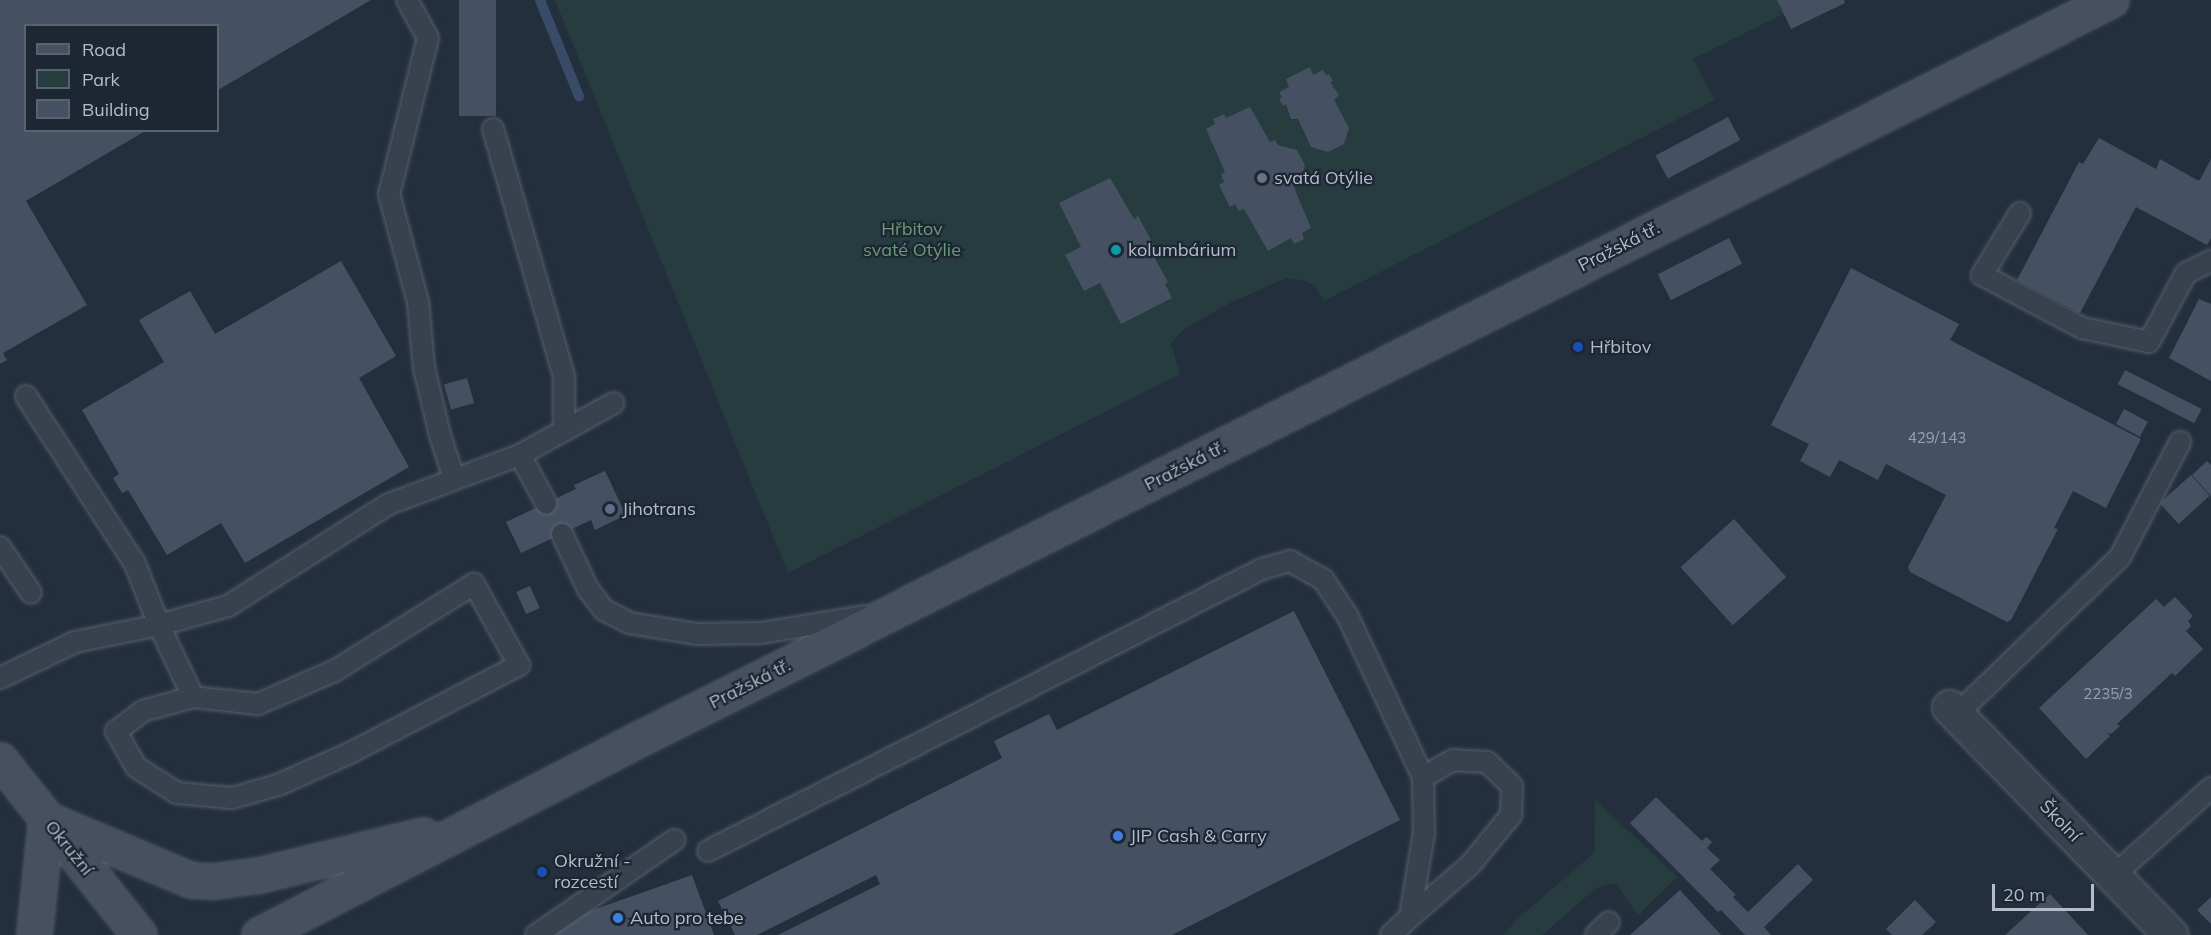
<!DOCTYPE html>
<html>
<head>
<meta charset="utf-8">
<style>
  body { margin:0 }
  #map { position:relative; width:2211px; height:935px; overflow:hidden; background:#242f3e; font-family:Mulish,sans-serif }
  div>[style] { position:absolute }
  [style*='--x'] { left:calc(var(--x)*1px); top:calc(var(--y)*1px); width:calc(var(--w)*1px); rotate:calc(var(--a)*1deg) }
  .green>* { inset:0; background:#263c3f }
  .stream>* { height:10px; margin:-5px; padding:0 5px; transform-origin:5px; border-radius:5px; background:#394c67 }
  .building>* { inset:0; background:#455162; transform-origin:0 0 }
  .roads { filter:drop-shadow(0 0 2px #565f6c) drop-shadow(0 0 2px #565f6c) }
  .lane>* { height:20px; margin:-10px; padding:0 10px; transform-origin:10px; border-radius:10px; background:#38414e }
  .street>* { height:33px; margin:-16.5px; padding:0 16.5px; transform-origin:16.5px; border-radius:16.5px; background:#38414e }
  .secondary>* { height:33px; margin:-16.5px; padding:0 16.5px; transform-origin:16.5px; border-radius:16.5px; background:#465061 }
  .dots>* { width:16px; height:16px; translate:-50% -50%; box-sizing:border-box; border:3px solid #1d2633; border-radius:50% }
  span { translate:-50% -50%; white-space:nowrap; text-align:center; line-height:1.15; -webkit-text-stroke:4.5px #1d2633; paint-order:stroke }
  .number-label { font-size:15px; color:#98a1af }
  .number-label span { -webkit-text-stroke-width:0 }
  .poi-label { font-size:18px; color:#b4bcc9 }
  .left { translate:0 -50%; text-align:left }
  .park-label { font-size:18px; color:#6b9a76 }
  .street-label { font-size:18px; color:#b4bcc9 }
  .legend { position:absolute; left:24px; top:24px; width:195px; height:108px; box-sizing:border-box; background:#1d2633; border:2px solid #59626f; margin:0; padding:8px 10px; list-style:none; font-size:18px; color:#b4bcc9 }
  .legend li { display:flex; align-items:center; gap:12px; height:30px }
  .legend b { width:30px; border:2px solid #59626f }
  .scale { position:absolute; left:1992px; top:884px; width:102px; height:27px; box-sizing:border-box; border:3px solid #b4bcc9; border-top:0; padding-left:8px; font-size:18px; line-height:21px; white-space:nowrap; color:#b4bcc9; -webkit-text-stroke:4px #1d2633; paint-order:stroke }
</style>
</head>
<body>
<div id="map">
  <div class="green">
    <div style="clip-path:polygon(555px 0,1811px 0,1693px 59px,1715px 100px,1324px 301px,1315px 286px,1302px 280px,1286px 278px,1230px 303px,1183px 330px,1171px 343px,1180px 374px,788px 573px)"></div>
    <div style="clip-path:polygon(1595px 799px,1677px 877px,1638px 915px,1615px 883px,1596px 888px,1542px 935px,1504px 935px,1517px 919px,1594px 853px)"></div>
  </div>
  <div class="stream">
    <div style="--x:540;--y:0;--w:104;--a:67.9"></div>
  </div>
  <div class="building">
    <div style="clip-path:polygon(0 0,371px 0,218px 90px,218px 26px,26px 26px,26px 130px,147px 130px,26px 201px,87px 305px,3px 353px,7px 360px,0 364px)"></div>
    <div style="left:459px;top:0;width:37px;height:116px"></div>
    <div style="clip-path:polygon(1777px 0,1844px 0,1845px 3px,1791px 29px)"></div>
    <div style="clip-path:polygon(1310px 67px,1313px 75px,1323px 70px,1326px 75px,1329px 74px,1333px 81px,1330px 82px,1339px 95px,1334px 100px,1349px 128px,1344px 144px,1328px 152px,1311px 147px,1298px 119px,1291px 119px,1286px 104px,1283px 106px,1279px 99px,1282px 97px,1279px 92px,1289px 87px,1286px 79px)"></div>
    <div style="clip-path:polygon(1250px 107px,1270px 142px,1275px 140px,1278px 145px,1297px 150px,1305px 165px,1300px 181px,1293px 185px,1311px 228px,1302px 233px,1304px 239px,1294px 244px,1291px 238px,1268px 251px,1244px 209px,1239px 211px,1235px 204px,1230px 207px,1219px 185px,1224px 182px,1221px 174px,1225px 172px,1206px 129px,1215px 124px,1213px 119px,1224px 114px,1226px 118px)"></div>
    <div style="left:1728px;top:117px;width:26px;height:82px;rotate:62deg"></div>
    <div style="clip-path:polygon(2099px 138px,2156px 169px,2160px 159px,2197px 180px,2200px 180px,2211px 159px,2211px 238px,2207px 245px,2136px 207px,2080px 313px,2017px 280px,2079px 162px,2083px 164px)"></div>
    <div style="clip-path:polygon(1110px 178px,1134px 219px,1138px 216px,1158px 253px,1153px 255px,1168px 282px,1165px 284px,1172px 298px,1121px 324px,1100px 283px,1084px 291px,1065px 255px,1081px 247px,1059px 203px)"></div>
    <div style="left:1729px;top:238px;width:29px;height:80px;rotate:63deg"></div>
    <div style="clip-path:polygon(341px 261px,396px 356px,359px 378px,409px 467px,245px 563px,221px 523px,167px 555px,128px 490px,122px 493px,113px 478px,119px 474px,82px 410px,164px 362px,139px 320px,190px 291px,215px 334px)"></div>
    <div style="clip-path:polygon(1851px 268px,1959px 324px,1950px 340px,2141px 439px,2106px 508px,2073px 491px,2054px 528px,2058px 529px,2011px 620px,2007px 622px,1910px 572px,1908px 567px,1946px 495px,1886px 464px,1878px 480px,1839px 460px,1830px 477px,1800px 461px,1809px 444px,1771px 425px)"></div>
    <div style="clip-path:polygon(2199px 299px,2211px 304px,2211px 381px,2169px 358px)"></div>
    <div style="left:2125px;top:370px;width:86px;height:16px;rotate:27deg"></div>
    <div style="left:467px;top:378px;width:26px;height:24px;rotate:74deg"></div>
    <div style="left:2124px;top:409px;width:27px;height:17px;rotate:28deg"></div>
    <div style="clip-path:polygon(2207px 461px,2211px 465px,2211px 496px,2192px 475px)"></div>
    <div style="clip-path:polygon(605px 471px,626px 515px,595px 530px,591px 520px,521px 553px,506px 522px,576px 489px,574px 485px)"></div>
    <div style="left:2191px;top:475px;width:28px;height:42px;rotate:48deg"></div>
    <div style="left:1734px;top:519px;width:78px;height:72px;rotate:48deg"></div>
    <div style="left:530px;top:586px;width:24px;height:15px;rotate:66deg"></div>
    <div style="clip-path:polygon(2175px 597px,2193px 616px,2188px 621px,2191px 626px,2186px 631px,2203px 649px,2175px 676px,2172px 673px,2117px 724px,2120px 726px,2111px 734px,2107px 733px,2110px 736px,2086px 759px,2039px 708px,2156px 599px,2164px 607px)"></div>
    <div style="clip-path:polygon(1294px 611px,1400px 820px,1172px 935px,778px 935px,880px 884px,876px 875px,757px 935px,735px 935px,718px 901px,1002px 758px,994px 741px,1049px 714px,1057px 730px)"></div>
    <div style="clip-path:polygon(1656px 797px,1702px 841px,1706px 837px,1712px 842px,1707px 848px,1720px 860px,1710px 869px,1736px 895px,1733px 897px,1748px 912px,1798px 864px,1813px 880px,1764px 927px,1771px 935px,1745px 935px,1721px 910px,1718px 912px,1630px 823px)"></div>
    <div style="clip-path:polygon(692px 875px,714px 935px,554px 935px,556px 923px)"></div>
    <div style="clip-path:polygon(1680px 890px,1721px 935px,1630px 935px)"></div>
    <div style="clip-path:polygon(2050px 894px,2088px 935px,2005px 935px)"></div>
    <div style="clip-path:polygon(2211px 897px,2211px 924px,2197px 910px)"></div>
    <div style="clip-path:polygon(1915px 900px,1936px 922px,1922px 935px,1892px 935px,1886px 929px)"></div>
  </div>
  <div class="roads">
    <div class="lane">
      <div style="--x:407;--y:0;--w:43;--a:61.1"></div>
      <div style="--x:428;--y:38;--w:161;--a:104"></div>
      <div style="--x:389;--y:194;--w:112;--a:75"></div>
      <div style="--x:418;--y:302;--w:66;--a:84.8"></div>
      <div style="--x:424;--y:368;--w:69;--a:76.6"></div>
      <div style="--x:440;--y:435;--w:46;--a:72.3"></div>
      <div style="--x:493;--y:129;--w:257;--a:74"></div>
      <div style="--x:564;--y:376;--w:55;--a:90"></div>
      <div style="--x:2020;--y:213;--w:73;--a:121.5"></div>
      <div style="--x:1982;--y:275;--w:113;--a:27.9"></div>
      <div style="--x:2082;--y:328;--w:68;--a:11.8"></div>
      <div style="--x:2149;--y:342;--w:78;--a:-61.8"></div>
      <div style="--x:2186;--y:273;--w:28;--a:-26"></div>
      <div style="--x:26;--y:396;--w:200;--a:57"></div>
      <div style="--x:135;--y:564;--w:66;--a:68.5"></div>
      <div style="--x:159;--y:625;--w:80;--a:64.7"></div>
      <div style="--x:193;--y:697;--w:52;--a:164.4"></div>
      <div style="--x:143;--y:711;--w:34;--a:143"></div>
      <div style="--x:116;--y:731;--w:41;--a:60.9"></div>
      <div style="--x:136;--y:767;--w:49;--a:32.4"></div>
      <div style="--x:177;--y:793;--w:55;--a:5.2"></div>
      <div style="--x:232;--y:798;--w:48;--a:-15.8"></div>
      <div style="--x:278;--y:785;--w:79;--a:-24"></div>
      <div style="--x:350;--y:753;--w:191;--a:-27.5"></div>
      <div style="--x:519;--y:665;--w:93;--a:-119.1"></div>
      <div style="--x:474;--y:584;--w:165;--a:148.1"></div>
      <div style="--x:334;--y:671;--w:83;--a:156.5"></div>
      <div style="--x:258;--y:704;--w:65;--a:-173.9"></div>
      <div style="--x:520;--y:455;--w:107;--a:-29"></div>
      <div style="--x:562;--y:534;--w:61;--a:64.7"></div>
      <div style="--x:588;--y:589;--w:26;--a:53"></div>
      <div style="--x:604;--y:610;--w:28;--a:27"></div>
      <div style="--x:629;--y:623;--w:68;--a:9.3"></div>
      <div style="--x:696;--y:634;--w:65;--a:-0.9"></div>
      <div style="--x:761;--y:633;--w:105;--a:-9.3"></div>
      <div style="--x:0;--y:547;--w:55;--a:56"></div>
      <div style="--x:0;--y:678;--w:83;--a:-25.6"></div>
      <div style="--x:75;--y:642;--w:86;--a:-11.4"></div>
      <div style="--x:159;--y:625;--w:72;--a:-15.4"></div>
      <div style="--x:228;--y:606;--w:191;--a:-32.4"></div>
      <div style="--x:389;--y:504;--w:140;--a:-20.5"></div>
      <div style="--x:520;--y:455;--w:55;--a:61.6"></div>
      <div style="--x:1956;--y:715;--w:228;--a:-43.9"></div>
      <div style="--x:2120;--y:557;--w:130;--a:-62.4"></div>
      <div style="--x:708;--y:851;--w:622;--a:-26.98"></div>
      <div style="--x:1262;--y:569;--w:29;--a:-16"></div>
      <div style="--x:1290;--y:561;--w:38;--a:29"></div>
      <div style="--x:1323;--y:579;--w:45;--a:56.7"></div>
      <div style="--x:1348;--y:617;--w:177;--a:64.9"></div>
      <div style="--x:1423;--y:777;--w:56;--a:89"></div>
      <div style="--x:1424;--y:833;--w:85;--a:99.5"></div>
      <div style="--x:1410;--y:917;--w:26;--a:137"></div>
      <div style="--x:2113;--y:876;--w:132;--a:-41.9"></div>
      <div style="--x:1410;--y:917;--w:79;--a:-40.9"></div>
      <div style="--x:1470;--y:865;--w:65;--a:-50.6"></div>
      <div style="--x:1511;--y:815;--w:29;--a:-88"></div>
      <div style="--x:1512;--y:786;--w:35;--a:-136"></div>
      <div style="--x:1487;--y:762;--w:34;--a:-177"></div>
      <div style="--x:1453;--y:760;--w:34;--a:150"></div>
      <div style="--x:536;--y:935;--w:168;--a:-34.5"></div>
      <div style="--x:1596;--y:935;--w:18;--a:-45"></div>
    </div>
    <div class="street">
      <div style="--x:1949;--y:707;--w:318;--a:45.8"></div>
    </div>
    <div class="secondary">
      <div style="--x:0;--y:760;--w:223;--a:51.5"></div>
      <div style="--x:46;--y:819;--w:157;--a:22.8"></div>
      <div style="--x:191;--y:880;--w:22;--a:3"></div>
      <div style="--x:213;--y:881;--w:46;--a:-7.4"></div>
      <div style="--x:259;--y:875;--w:169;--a:-13.7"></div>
      <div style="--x:34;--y:935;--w:117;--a:-84.1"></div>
      <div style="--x:259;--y:935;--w:437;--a:-27.3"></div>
      <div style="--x:647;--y:735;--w:1638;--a:-26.66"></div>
    </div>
  </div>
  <div class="dots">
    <div style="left:1262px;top:178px;background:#6b7280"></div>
    <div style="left:1116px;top:250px;background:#0f9aa8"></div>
    <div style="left:1578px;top:347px;background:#1a4fb4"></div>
    <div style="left:610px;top:509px;background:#5c6f8a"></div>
    <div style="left:1118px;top:836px;background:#3f7fe0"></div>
    <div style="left:542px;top:872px;background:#1a4fb4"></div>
    <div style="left:618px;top:918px;background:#3f7fe0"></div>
  </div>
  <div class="number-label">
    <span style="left:1937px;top:438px">429/143</span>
    <span style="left:2108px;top:694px">2235/3</span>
  </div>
  <div class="poi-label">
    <span class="left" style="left:1274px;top:178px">svatá Otýlie</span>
    <span class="left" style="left:1128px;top:250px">kolumbárium</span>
    <span class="left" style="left:1590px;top:347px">Hřbitov</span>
    <span class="left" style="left:622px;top:509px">Jihotrans</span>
    <span class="left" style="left:1130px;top:836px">JIP Cash &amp; Carry</span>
    <span class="left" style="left:554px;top:872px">Okružní -<br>rozcestí</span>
    <span class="left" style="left:630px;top:918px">Auto pro tebe</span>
  </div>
  <div class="park-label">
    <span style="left:912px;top:240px">Hřbitov<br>svaté Otýlie</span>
  </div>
  <div class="street-label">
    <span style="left:1619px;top:247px;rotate:-27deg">Pražská tř.</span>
    <span style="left:1185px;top:466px;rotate:-27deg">Pražská tř.</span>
    <span style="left:750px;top:684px;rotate:-27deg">Pražská tř.</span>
    <span style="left:2060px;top:821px;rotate:46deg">Školní</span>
    <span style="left:69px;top:848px;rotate:51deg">Okružní</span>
  </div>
  <ul class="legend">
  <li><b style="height:8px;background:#465061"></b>Road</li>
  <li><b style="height:16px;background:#263c3f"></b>Park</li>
  <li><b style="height:16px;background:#455162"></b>Building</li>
  </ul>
  <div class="scale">20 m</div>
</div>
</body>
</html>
